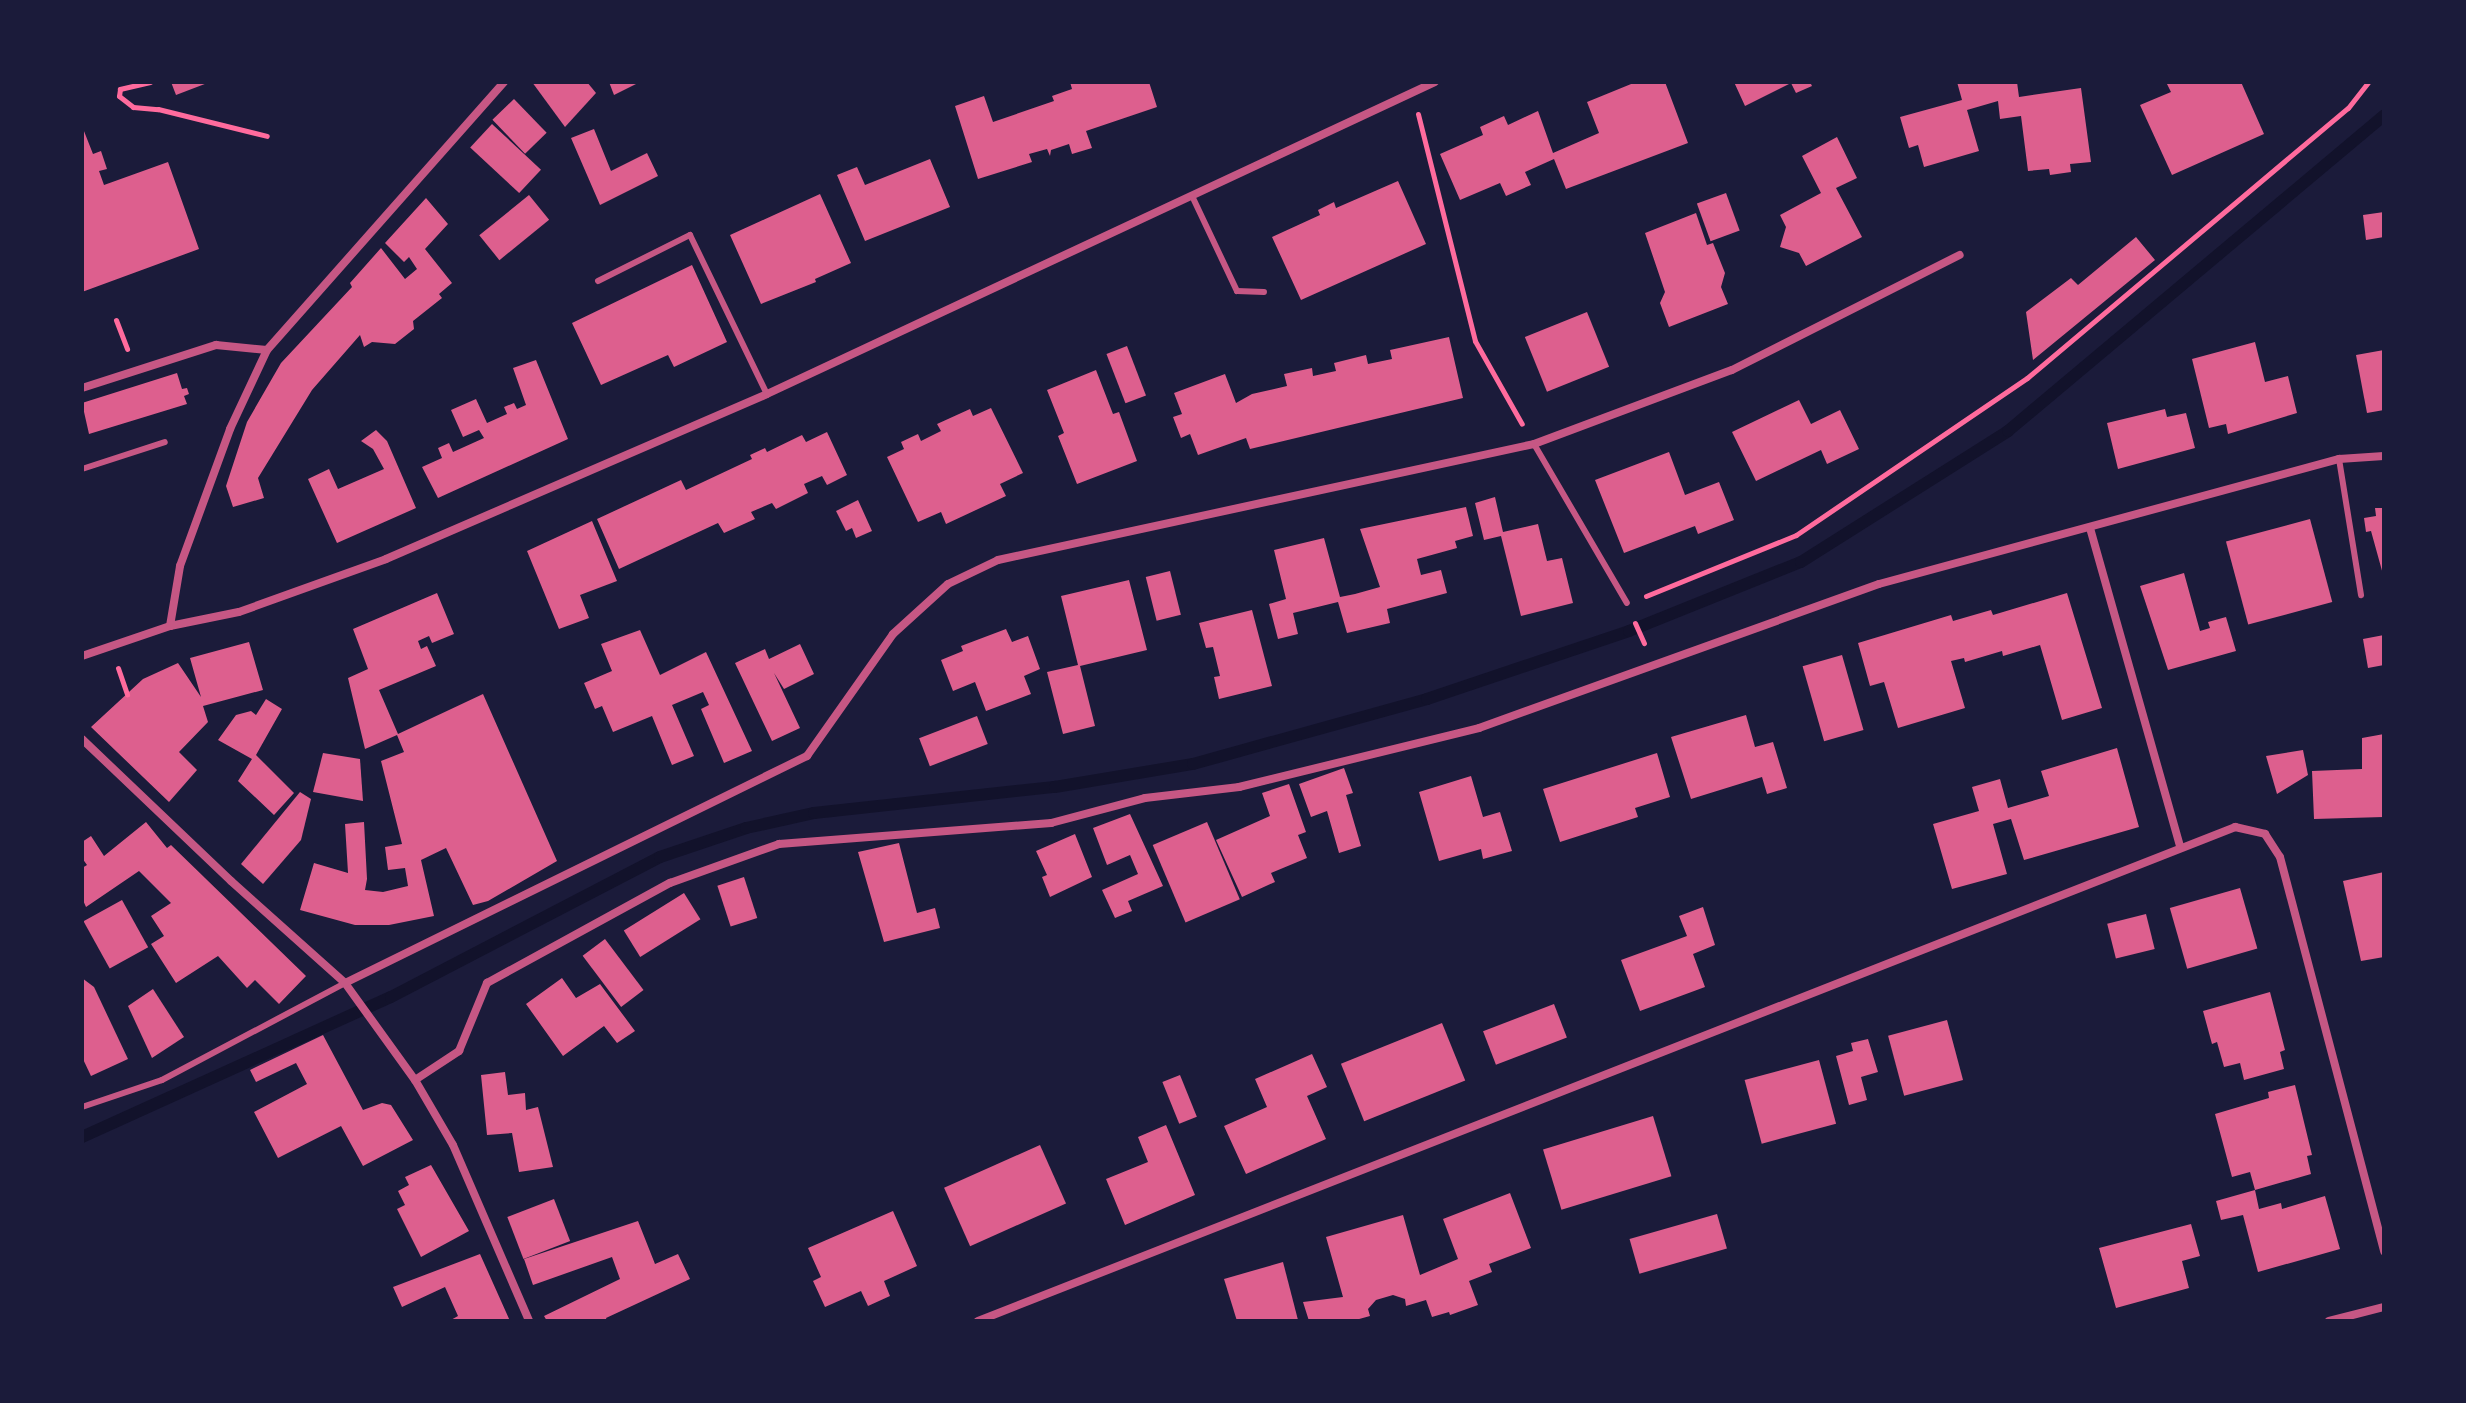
<!DOCTYPE html>
<html>
<head>
<meta charset="utf-8">
<style>
  body { margin:0 }
  #map { position:relative; width:2466px; height:1403px; overflow:hidden; background:#1b1b3a; font-family:Overpass,sans-serif }
  div>[style] { position:absolute }
  [style*='--x'] { left:calc(var(--x)*1px); top:calc(var(--y)*1px); width:calc(var(--w)*1px); rotate:calc(var(--a)*1deg) }
  .stream>* { height:12px; margin:-6px; padding:0 6px; transform-origin:6px; border-radius:6px; background:#12122b }
  .building>* { inset:0; background:#dd5f8e; transform-origin:0 0 }
  .path>* { height:5px; margin:-2.5px; padding:0 2.5px; transform-origin:2.5px; border-radius:2.5px; background:#ff6b9d }
  .service>* { height:6px; margin:-3px; padding:0 3px; transform-origin:3px; border-radius:3px; background:#c65784 }
  .minor>* { height:8px; margin:-4px; padding:0 4px; transform-origin:4px; border-radius:4px; background:#c65784 }
  span { translate:-50% -50%; white-space:nowrap; text-align:center; line-height:1.15; -webkit-text-stroke:6px #1b1b3a; paint-order:stroke }
  .frame { position:absolute; inset:0; border:84px solid #1b1b3a; pointer-events:none }
</style>
</head>
<body>
<div id="map">
  <div class="stream">
    <div style="--x:82;--y:1137;--w:339;--a:-24.4"></div>
    <div style="--x:391;--y:997;--w:303;--a:-27.5"></div>
    <div style="--x:660;--y:857;--w:91;--a:-18.6"></div>
    <div style="--x:746;--y:828;--w:70;--a:-12.4"></div>
    <div style="--x:814;--y:813;--w:242;--a:-6.2"></div>
    <div style="--x:1055;--y:787;--w:140;--a:-9.5"></div>
    <div style="--x:1193;--y:764;--w:243;--a:-15.5"></div>
    <div style="--x:1427;--y:699;--w:213;--a:-18.6"></div>
    <div style="--x:1629;--y:631;--w:185;--a:-21.9"></div>
    <div style="--x:1801;--y:562;--w:245;--a:-32.3"></div>
    <div style="--x:2008;--y:431;--w:491;--a:-40"></div>
  </div>
  <div class="building">
    <div style="clip-path:polygon(171px 82px,210px 82px,176px 95px)"></div>
    <div style="clip-path:polygon(532px 82px,587px 82px,596px 93px,565px 127px)"></div>
    <div style="clip-path:polygon(609px 82px,640px 82px,614px 95px)"></div>
    <div style="clip-path:polygon(1070px 82px,1149px 82px,1157px 107px,1086px 131px,1092px 148px,1072px 154px,1069px 144px,1051px 150px,1050px 156px,1047px 149px,1029px 154px,1032px 162px,978px 179px,955px 106px,984px 96px,993px 122px,1054px 101px,1052px 96px,1072px 89px)"></div>
    <div style="clip-path:polygon(1636px 82px,1665px 82px,1688px 143px,1566px 189px,1554px 159px,1525px 172px,1531px 185px,1506px 196px,1500px 183px,1460px 200px,1440px 154px,1483px 135px,1480px 127px,1504px 116px,1508px 125px,1538px 111px,1553px 153px,1599px 133px,1587px 102px)"></div>
    <div style="clip-path:polygon(1734px 82px,1810px 82px,1812px 86px,1796px 93px,1791px 83px,1745px 106px)"></div>
    <div style="clip-path:polygon(1957px 82px,2017px 82px,2019px 97px,2081px 88px,2091px 162px,2070px 164px,2071px 172px,2050px 175px,2049px 169px,2028px 171px,2021px 116px,2000px 119px,1998px 101px,1967px 110px,1979px 151px,1924px 167px,1918px 145px,1909px 148px,1900px 117px,1962px 100px)"></div>
    <div style="clip-path:polygon(2166px 82px,2241px 82px,2264px 134px,2172px 175px,2140px 105px,2171px 92px)"></div>
    <div style="left:514px;top:99px;width:47px;height:30px;rotate:46deg"></div>
    <div style="left:492px;top:124px;width:67px;height:32px;rotate:43deg"></div>
    <div style="clip-path:polygon(82px 126px,93px 154px,101px 151px,107px 169px,99px 171px,104px 185px,168px 162px,199px 249px,82px 292px)"></div>
    <div style="clip-path:polygon(594px 129px,611px 171px,647px 153px,658px 176px,600px 205px,571px 138px)"></div>
    <div style="clip-path:polygon(1837px 137px,1857px 178px,1836px 188px,1862px 237px,1806px 266px,1799px 253px,1780px 247px,1786px 227px,1780px 215px,1821px 193px,1802px 156px)"></div>
    <div style="clip-path:polygon(930px 159px,950px 207px,865px 241px,837px 175px,857px 167px,865px 185px)"></div>
    <div style="clip-path:polygon(1398px 181px,1426px 244px,1301px 300px,1272px 237px,1320px 215px,1318px 210px,1334px 202px,1336px 208px)"></div>
    <div style="left:1726px;top:193px;width:40px;height:31px;rotate:70deg"></div>
    <div style="clip-path:polygon(820px 194px,851px 263px,815px 279px,816px 282px,761px 304px,730px 235px)"></div>
    <div style="left:529px;top:195px;width:32px;height:64px;rotate:51deg"></div>
    <div style="clip-path:polygon(426px 198px,448px 224px,425px 249px,452px 283px,439px 294px,442px 298px,413px 321px,414px 329px,395px 344px,372px 342px,364px 347px,360px 335px,312px 390px,258px 478px,264px 498px,233px 507px,226px 486px,247px 422px,281px 363px,352px 287px,350px 283px,381px 248px,405px 279px,417px 269px,409px 257px,404px 262px,385px 243px)"></div>
    <div style="clip-path:polygon(2384px 212px,2384px 237px,2366px 240px,2363px 215px)"></div>
    <div style="clip-path:polygon(1696px 213px,1707px 245px,1713px 243px,1725px 273px,1721px 287px,1728px 304px,1669px 327px,1660px 303px,1665px 292px,1645px 233px)"></div>
    <div style="clip-path:polygon(2136px 237px,2155px 260px,2033px 360px,2026px 312px,2071px 278px,2078px 285px)"></div>
    <div style="clip-path:polygon(692px 265px,727px 342px,674px 367px,668px 355px,601px 385px,572px 323px)"></div>
    <div style="left:1587px;top:312px;width:59px;height:67px;rotate:68deg"></div>
    <div style="clip-path:polygon(1449px 337px,1463px 398px,1250px 449px,1246px 438px,1198px 455px,1190px 434px,1181px 438px,1173px 417px,1182px 414px,1174px 393px,1225px 374px,1236px 403px,1252px 394px,1287px 386px,1284px 374px,1312px 368px,1313px 376px,1336px 371px,1334px 363px,1366px 355px,1368px 364px,1392px 359px,1390px 350px)"></div>
    <div style="clip-path:polygon(2255px 342px,2265px 382px,2288px 376px,2297px 413px,2228px 434px,2226px 424px,2209px 428px,2192px 359px)"></div>
    <div style="left:1127px;top:346px;width:53px;height:22px;rotate:69deg"></div>
    <div style="clip-path:polygon(2384px 350px,2384px 410px,2367px 413px,2356px 355px)"></div>
    <div style="clip-path:polygon(536px 360px,568px 439px,438px 498px,422px 467px,442px 458px,438px 448px,449px 443px,453px 452px,484px 438px,479px 430px,463px 437px,451px 410px,476px 399px,487px 423px,507px 414px,504px 407px,514px 403px,517px 409px,526px 405px,513px 368px)"></div>
    <div style="clip-path:polygon(1096px 370px,1113px 414px,1119px 412px,1137px 461px,1077px 484px,1058px 436px,1064px 433px,1047px 390px)"></div>
    <div style="clip-path:polygon(177px 373px,182px 389px,187px 388px,189px 394px,184px 396px,187px 404px,89px 434px,82px 403px)"></div>
    <div style="clip-path:polygon(1799px 400px,1811px 424px,1840px 410px,1859px 449px,1827px 464px,1821px 450px,1756px 481px,1732px 432px)"></div>
    <div style="clip-path:polygon(991px 408px,1023px 473px,1000px 484px,1006px 496px,946px 524px,941px 512px,918px 522px,887px 457px,904px 449px,901px 442px,918px 434px,921px 441px,941px 431px,937px 424px,970px 409px,973px 416px)"></div>
    <div style="clip-path:polygon(2165px 409px,2167px 417px,2186px 413px,2195px 448px,2118px 469px,2107px 423px)"></div>
    <div style="clip-path:polygon(376px 430px,387px 441px,416px 508px,337px 543px,308px 479px,329px 469px,338px 489px,384px 469px,373px 449px,361px 441px)"></div>
    <div style="clip-path:polygon(827px 432px,847px 475px,827px 485px,822px 476px,804px 484px,808px 493px,776px 509px,772px 503px,751px 512px,755px 519px,724px 533px,718px 523px,619px 569px,597px 519px,681px 480px,686px 490px,752px 459px,750px 455px,765px 448px,767px 452px,802px 435px,806px 442px)"></div>
    <div style="clip-path:polygon(1669px 452px,1685px 495px,1719px 482px,1734px 520px,1698px 534px,1695px 526px,1624px 553px,1595px 480px)"></div>
    <div style="clip-path:polygon(1495px 497px,1503px 532px,1538px 524px,1547px 561px,1562px 558px,1573px 603px,1521px 616px,1501px 536px,1484px 540px,1475px 503px)"></div>
    <div style="clip-path:polygon(858px 500px,872px 531px,856px 538px,852px 528px,846px 531px,836px 511px)"></div>
    <div style="clip-path:polygon(1466px 507px,1473px 536px,1455px 541px,1457px 548px,1417px 559px,1421px 575px,1441px 570px,1447px 593px,1387px 609px,1390px 623px,1347px 633px,1338px 602px,1293px 613px,1298px 634px,1278px 639px,1269px 604px,1286px 599px,1274px 550px,1324px 538px,1340px 597px,1355px 594px,1380px 587px,1360px 529px)"></div>
    <div style="clip-path:polygon(2375px 508px,2384px 508px,2384px 578px,2371px 531px,2366px 532px,2364px 518px,2376px 516px)"></div>
    <div style="left:2310px;top:519px;width:86px;height:87px;rotate:75deg"></div>
    <div style="clip-path:polygon(592px 521px,617px 581px,580px 595px,589px 618px,559px 629px,527px 551px)"></div>
    <div style="left:1170px;top:571px;width:45px;height:25px;rotate:76deg"></div>
    <div style="clip-path:polygon(2184px 573px,2200px 631px,2210px 628px,2208px 622px,2226px 617px,2236px 651px,2168px 670px,2140px 586px)"></div>
    <div style="clip-path:polygon(1129px 580px,1147px 650px,1080px 666px,1095px 726px,1063px 734px,1047px 672px,1078px 665px,1061px 596px)"></div>
    <div style="clip-path:polygon(437px 593px,454px 634px,432px 643px,429px 636px,418px 641px,421px 649px,427px 646px,436px 666px,379px 690px,398px 734px,483px 694px,557px 861px,488px 901px,473px 905px,446px 848px,421px 860px,434px 916px,389px 925px,355px 925px,300px 910px,314px 863px,348px 873px,345px 824px,364px 822px,367px 879px,365px 890px,383px 892px,408px 886px,405px 868px,388px 870px,385px 847px,402px 844px,381px 761px,404px 752px,397px 735px,365px 749px,348px 678px,368px 669px,353px 629px)"></div>
    <div style="clip-path:polygon(2067px 593px,2102px 708px,2062px 720px,2040px 645px,2003px 656px,2002px 651px,1965px 662px,1964px 658px,1951px 661px,1965px 708px,1898px 728px,1884px 682px,1870px 686px,1858px 643px,1951px 615px,1953px 621px,1991px 610px,1993px 615px)"></div>
    <div style="clip-path:polygon(1252px 610px,1272px 686px,1219px 699px,1214px 677px,1220px 676px,1213px 647px,1206px 648px,1199px 623px)"></div>
    <div style="clip-path:polygon(1006px 629px,1012px 642px,1028px 636px,1040px 669px,1024px 676px,1031px 694px,986px 711px,975px 682px,953px 691px,941px 660px,963px 651px,961px 646px)"></div>
    <div style="clip-path:polygon(640px 630px,660px 675px,706px 652px,752px 751px,724px 763px,701px 709px,709px 705px,703px 692px,672px 705px,694px 756px,672px 765px,652px 716px,613px 732px,602px 706px,595px 709px,584px 683px,612px 671px,601px 644px)"></div>
    <div style="clip-path:polygon(2384px 635px,2384px 665px,2368px 668px,2363px 639px)"></div>
    <div style="clip-path:polygon(249px 642px,263px 690px,203px 706px,208px 722px,179px 752px,197px 770px,169px 802px,91px 727px,143px 679px,178px 663px,201px 697px,190px 658px)"></div>
    <div style="clip-path:polygon(800px 644px,814px 674px,784px 689px,774px 673px,800px 728px,772px 741px,735px 663px,765px 649px,769px 659px)"></div>
    <div style="left:1842px;top:655px;width:78px;height:41px;rotate:74deg"></div>
    <div style="clip-path:polygon(266px 699px,282px 709px,256px 755px,294px 793px,274px 815px,238px 781px,252px 759px,218px 740px,236px 715px,251px 711px,256px 715px)"></div>
    <div style="clip-path:polygon(1746px 715px,1755px 747px,1773px 742px,1787px 788px,1767px 794px,1762px 777px,1691px 799px,1671px 737px)"></div>
    <div style="left:977px;top:716px;width:30px;height:62px;rotate:69deg"></div>
    <div style="clip-path:polygon(2384px 734px,2384px 817px,2314px 819px,2312px 771px,2362px 769px,2362px 738px)"></div>
    <div style="clip-path:polygon(2117px 748px,2139px 827px,2024px 860px,2011px 819px,1993px 824px,2007px 874px,1952px 889px,1933px 824px,1979px 811px,1972px 787px,2000px 779px,2008px 808px,2049px 796px,2041px 771px)"></div>
    <div style="clip-path:polygon(2303px 750px,2308px 775px,2277px 794px,2266px 756px)"></div>
    <div style="clip-path:polygon(323px 753px,360px 759px,363px 801px,313px 792px)"></div>
    <div style="clip-path:polygon(1657px 753px,1670px 797px,1635px 808px,1638px 817px,1560px 842px,1543px 789px)"></div>
    <div style="clip-path:polygon(1344px 768px,1353px 793px,1346px 795px,1361px 846px,1339px 853px,1327px 811px,1311px 817px,1299px 784px)"></div>
    <div style="clip-path:polygon(1471px 776px,1483px 817px,1500px 812px,1512px 851px,1483px 859px,1481px 849px,1439px 861px,1419px 792px)"></div>
    <div style="clip-path:polygon(1289px 784px,1306px 832px,1298px 835px,1307px 858px,1271px 873px,1275px 882px,1242px 897px,1216px 840px,1270px 816px,1262px 793px)"></div>
    <div style="clip-path:polygon(300px 792px,311px 799px,301px 840px,263px 884px,241px 864px)"></div>
    <div style="clip-path:polygon(1130px 814px,1163px 886px,1128px 901px,1132px 911px,1115px 918px,1102px 890px,1138px 874px,1130px 855px,1107px 865px,1093px 828px)"></div>
    <div style="clip-path:polygon(146px 822px,167px 848px,171px 845px,306px 976px,279px 1004px,255px 980px,247px 988px,218px 956px,176px 983px,151px 944px,164px 936px,151px 916px,171px 903px,139px 871px,86px 907px,82px 898px,82px 868px,87px 865px,82px 858px,82px 842px,91px 836px,104px 856px)"></div>
    <div style="left:1207px;top:822px;width:84px;height:59px;rotate:67deg"></div>
    <div style="clip-path:polygon(1075px 834px,1092px 877px,1050px 897px,1042px 877px,1047px 875px,1036px 851px)"></div>
    <div style="clip-path:polygon(899px 843px,917px 913px,935px 908px,940px 928px,884px 942px,858px 852px)"></div>
    <div style="clip-path:polygon(2384px 872px,2384px 957px,2361px 961px,2343px 881px)"></div>
    <div style="left:744px;top:877px;width:43px;height:28px;rotate:72deg"></div>
    <div style="left:2240px;top:888px;width:63px;height:73px;rotate:74deg"></div>
    <div style="left:684px;top:893px;width:31px;height:71px;rotate:58deg"></div>
    <div style="left:122px;top:900px;width:54px;height:44px;rotate:61deg"></div>
    <div style="clip-path:polygon(1703px 907px,1715px 945px,1693px 954px,1705px 987px,1640px 1011px,1621px 960px,1687px 936px,1679px 916px)"></div>
    <div style="left:2146px;top:914px;width:36px;height:40px;rotate:76deg"></div>
    <div style="left:605px;top:939px;width:64px;height:28px;rotate:53deg"></div>
    <div style="clip-path:polygon(82px 978px,94px 987px,128px 1059px,91px 1076px,82px 1057px)"></div>
    <div style="clip-path:polygon(562px 978px,576px 998px,600px 984px,635px 1031px,617px 1043px,604px 1026px,563px 1056px,526px 1004px)"></div>
    <div style="clip-path:polygon(153px 989px,184px 1037px,152px 1058px,128px 1006px)"></div>
    <div style="clip-path:polygon(2270px 992px,2285px 1050px,2280px 1052px,2284px 1069px,2244px 1080px,2240px 1063px,2224px 1067px,2217px 1042px,2212px 1044px,2203px 1011px)"></div>
    <div style="left:1554px;top:1004px;width:36px;height:76px;rotate:69deg"></div>
    <div style="left:1947px;top:1020px;width:62px;height:61px;rotate:75deg"></div>
    <div style="left:1442px;top:1023px;width:62px;height:109px;rotate:68deg"></div>
    <div style="clip-path:polygon(323px 1035px,363px 1110px,382px 1103px,391px 1105px,413px 1140px,363px 1166px,341px 1126px,278px 1158px,254px 1112px,307px 1084px,296px 1063px,256px 1082px,250px 1070px)"></div>
    <div style="clip-path:polygon(1868px 1039px,1878px 1072px,1861px 1077px,1867px 1100px,1849px 1105px,1836px 1056px,1853px 1051px,1851px 1043px)"></div>
    <div style="clip-path:polygon(1312px 1054px,1327px 1087px,1307px 1096px,1326px 1139px,1246px 1174px,1224px 1126px,1267px 1107px,1255px 1079px)"></div>
    <div style="left:1819px;top:1060px;width:66px;height:77px;rotate:75deg"></div>
    <div style="clip-path:polygon(505px 1072px,508px 1095px,525px 1093px,526px 1110px,538px 1107px,553px 1167px,519px 1172px,512px 1133px,487px 1135px,481px 1075px)"></div>
    <div style="left:1180px;top:1075px;width:45px;height:19px;rotate:68deg"></div>
    <div style="clip-path:polygon(2295px 1085px,2312px 1155px,2307px 1156px,2311px 1174px,2255px 1190px,2250px 1172px,2232px 1177px,2215px 1114px,2269px 1098px,2268px 1092px)"></div>
    <div style="left:1653px;top:1116px;width:63px;height:115px;rotate:73deg"></div>
    <div style="clip-path:polygon(1166px 1125px,1195px 1195px,1125px 1225px,1106px 1179px,1148px 1162px,1138px 1137px)"></div>
    <div style="left:1040px;top:1145px;width:64px;height:105px;rotate:66deg"></div>
    <div style="clip-path:polygon(431px 1165px,469px 1231px,421px 1257px,397px 1209px,405px 1205px,398px 1191px,409px 1185px,405px 1177px)"></div>
    <div style="clip-path:polygon(2255px 1190px,2259px 1209px,2281px 1203px,2282px 1209px,2325px 1196px,2340px 1249px,2258px 1272px,2243px 1215px,2221px 1220px,2216px 1201px)"></div>
    <div style="clip-path:polygon(1510px 1193px,1531px 1248px,1489px 1264px,1492px 1272px,1469px 1281px,1478px 1305px,1450px 1315px,1449px 1312px,1432px 1317px,1426px 1300px,1406px 1306px,1405px 1299px,1393px 1295px,1376px 1300px,1368px 1309px,1370px 1316px,1352px 1321px,1309px 1321px,1303px 1302px,1343px 1297px,1326px 1237px,1403px 1215px,1420px 1275px,1458px 1259px,1443px 1219px)"></div>
    <div style="left:554px;top:1199px;width:45px;height:50px;rotate:69deg"></div>
    <div style="clip-path:polygon(893px 1211px,917px 1266px,884px 1281px,890px 1296px,868px 1306px,861px 1291px,825px 1307px,813px 1281px,821px 1277px,808px 1248px)"></div>
    <div style="left:1717px;top:1214px;width:36px;height:91px;rotate:74deg"></div>
    <div style="clip-path:polygon(638px 1221px,655px 1264px,678px 1254px,690px 1279px,606px 1318px,607px 1321px,547px 1321px,544px 1316px,620px 1279px,612px 1257px,533px 1285px,524px 1259px)"></div>
    <div style="clip-path:polygon(2191px 1224px,2200px 1256px,2182px 1261px,2189px 1288px,2116px 1308px,2099px 1248px)"></div>
    <div style="clip-path:polygon(480px 1254px,510px 1321px,449px 1321px,458px 1316px,445px 1287px,402px 1307px,393px 1287px)"></div>
    <div style="clip-path:polygon(1283px 1262px,1298px 1320px,1237px 1321px,1224px 1279px)"></div>
  </div>
  <div class="path">
    <div style="--x:150;--y:82;--w:31;--a:167"></div>
    <div style="--x:120;--y:89;--w:7;--a:98"></div>
    <div style="--x:119;--y:96;--w:18;--a:38"></div>
    <div style="--x:133;--y:107;--w:25;--a:5"></div>
    <div style="--x:158;--y:109;--w:112;--a:13.9"></div>
    <div style="--x:1418;--y:114;--w:234;--a:75.9"></div>
    <div style="--x:1475;--y:341;--w:95;--a:60.5"></div>
    <div style="--x:116;--y:320;--w:31;--a:69"></div>
    <div style="--x:1646;--y:596;--w:162;--a:-22.1"></div>
    <div style="--x:1796;--y:535;--w:279;--a:-34.2"></div>
    <div style="--x:2027;--y:378;--w:419;--a:-40.1"></div>
    <div style="--x:2348;--y:108;--w:33;--a:-52"></div>
    <div style="--x:1635;--y:623;--w:22;--a:66"></div>
    <div style="--x:118;--y:668;--w:28;--a:71"></div>
  </div>
  <div class="service">
    <div style="--x:1193;--y:198;--w:103;--a:64.7"></div>
    <div style="--x:1237;--y:291;--w:27;--a:2"></div>
    <div style="--x:598;--y:281;--w:103;--a:-26.6"></div>
    <div style="--x:690;--y:235;--w:177;--a:64.2"></div>
    <div style="--x:1534;--y:444;--w:184;--a:59.7"></div>
    <div style="--x:2339;--y:459;--w:138;--a:80.8"></div>
    <div style="--x:82;--y:469;--w:87;--a:-18"></div>
    <div style="--x:82;--y:1107;--w:84;--a:-18.6"></div>
    <div style="--x:162;--y:1080;--w:207;--a:-27.9"></div>
  </div>
  <div class="minor">
    <div style="--x:82;--y:388;--w:141;--a:-17.8"></div>
    <div style="--x:216;--y:345;--w:51;--a:5.6"></div>
    <div style="--x:2090;--y:528;--w:331;--a:74.2"></div>
    <div style="--x:170;--y:626;--w:61;--a:-80.5"></div>
    <div style="--x:180;--y:566;--w:146;--a:-69.9"></div>
    <div style="--x:230;--y:429;--w:87;--a:-64.9"></div>
    <div style="--x:267;--y:350;--w:358;--a:-48.5"></div>
    <div style="--x:82;--y:656;--w:93;--a:-18.8"></div>
    <div style="--x:170;--y:626;--w:70;--a:-11.5"></div>
    <div style="--x:239;--y:612;--w:156;--a:-19.8"></div>
    <div style="--x:386;--y:559;--w:415;--a:-23.4"></div>
    <div style="--x:767;--y:394;--w:737;--a:-25.04"></div>
    <div style="--x:82;--y:739;--w:206;--a:43.6"></div>
    <div style="--x:231;--y:881;--w:153;--a:41.8"></div>
    <div style="--x:345;--y:983;--w:120;--a:54.2"></div>
    <div style="--x:415;--y:1080;--w:75;--a:59.7"></div>
    <div style="--x:453;--y:1145;--w:192;--a:66.6"></div>
    <div style="--x:345;--y:983;--w:515;--a:-26.17"></div>
    <div style="--x:807;--y:756;--w:149;--a:-54.8"></div>
    <div style="--x:893;--y:634;--w:74;--a:-42.3"></div>
    <div style="--x:948;--y:584;--w:55;--a:-25.6"></div>
    <div style="--x:998;--y:560;--w:548;--a:-12.21"></div>
    <div style="--x:1534;--y:444;--w:211;--a:-20.5"></div>
    <div style="--x:1732;--y:370;--w:255;--a:-26.8"></div>
    <div style="--x:415;--y:1080;--w:53;--a:-33.4"></div>
    <div style="--x:459;--y:1051;--w:74;--a:-67.6"></div>
    <div style="--x:487;--y:983;--w:209;--a:-28.7"></div>
    <div style="--x:670;--y:883;--w:116;--a:-19.7"></div>
    <div style="--x:779;--y:844;--w:273;--a:-4.4"></div>
    <div style="--x:1051;--y:823;--w:97;--a:-14.9"></div>
    <div style="--x:1145;--y:798;--w:95;--a:-6.7"></div>
    <div style="--x:1239;--y:787;--w:247;--a:-13.8"></div>
    <div style="--x:1479;--y:728;--w:425;--a:-19.8"></div>
    <div style="--x:1879;--y:584;--w:477;--a:-15.2"></div>
    <div style="--x:2339;--y:459;--w:45;--a:-3.8"></div>
    <div style="--x:978;--y:1321;--w:1351;--a:-21.45"></div>
    <div style="--x:2235;--y:827;--w:31;--a:13"></div>
    <div style="--x:2265;--y:834;--w:27;--a:57"></div>
    <div style="--x:2280;--y:857;--w:408;--a:75.2"></div>
    <div style="--x:2329;--y:1321;--w:57;--a:-14.3"></div>
  </div>
  <div class="frame"></div>
</div>
</body>
</html>
